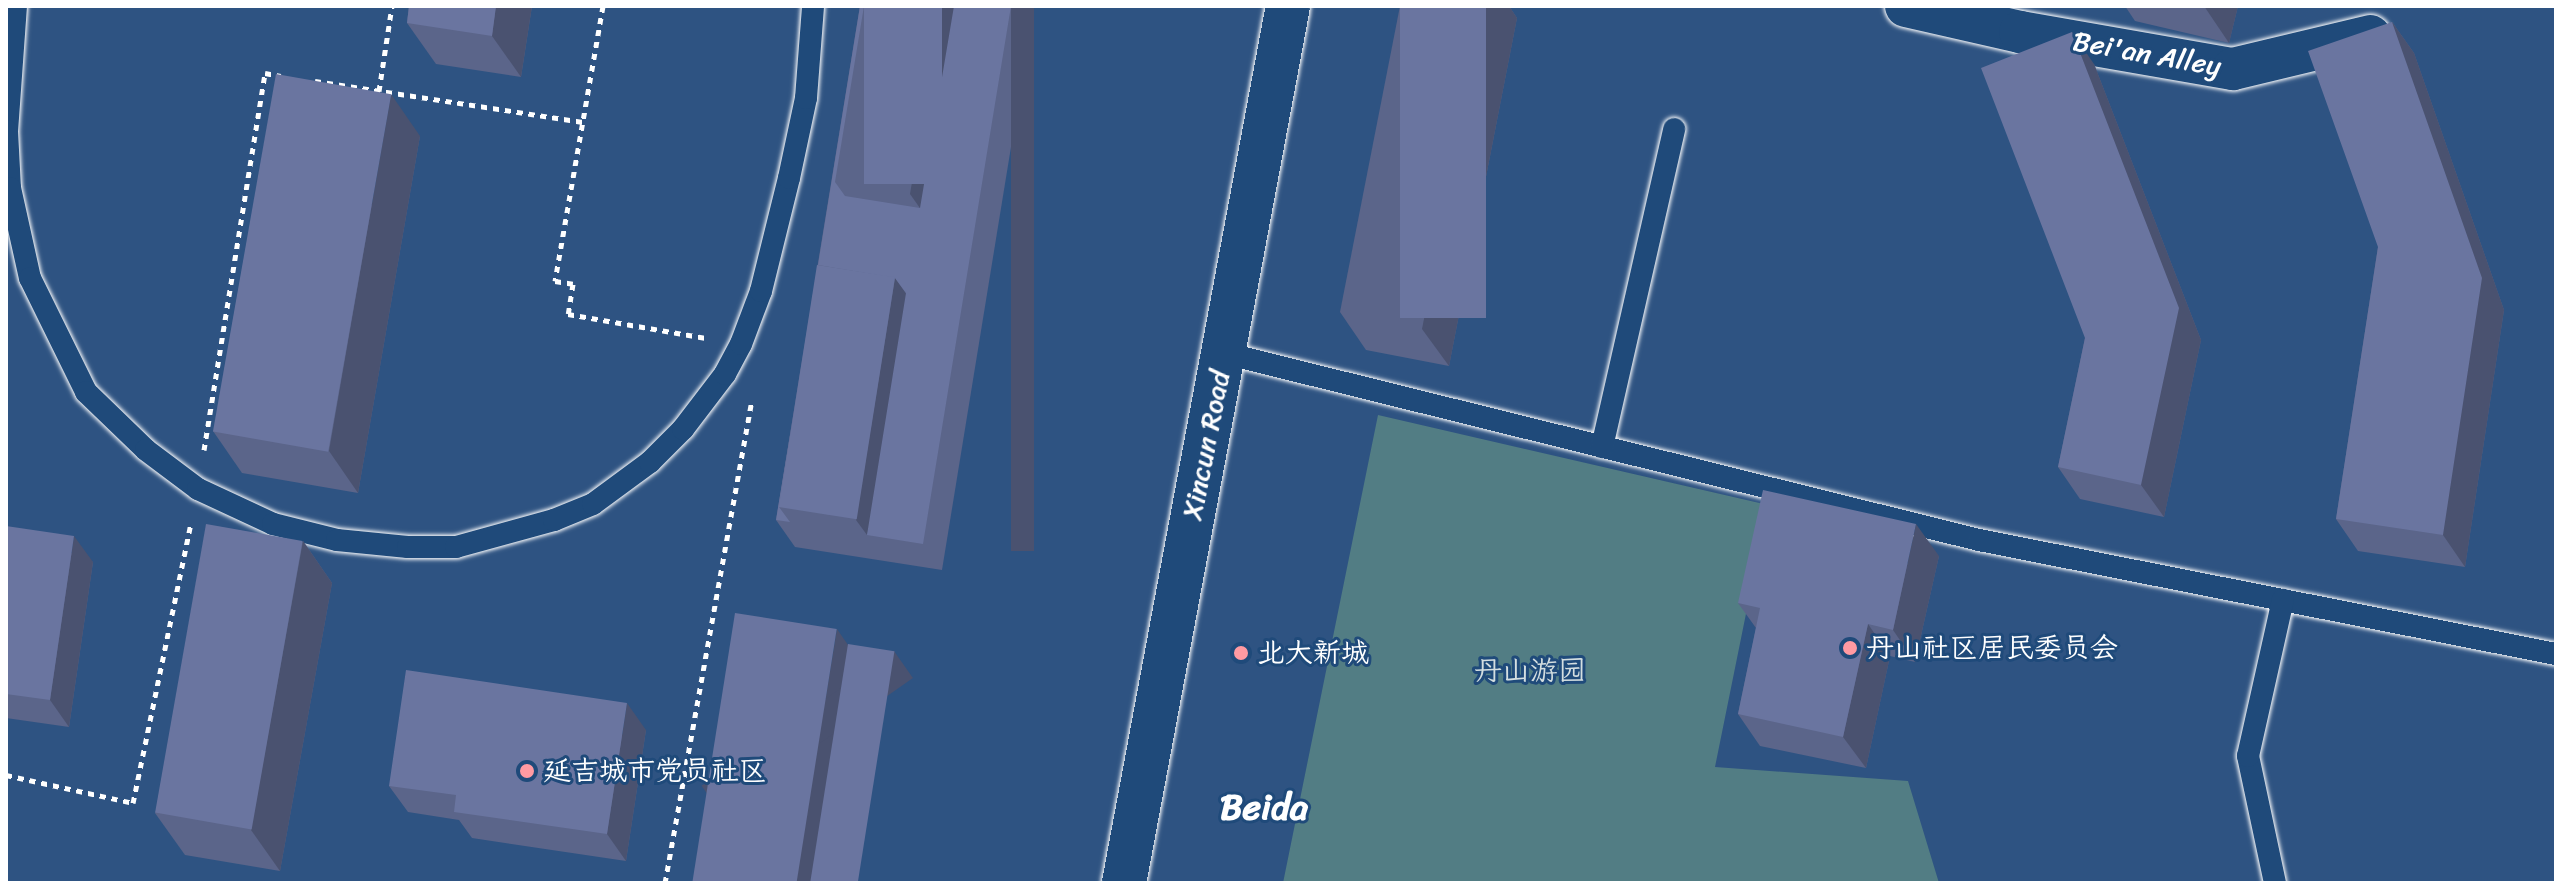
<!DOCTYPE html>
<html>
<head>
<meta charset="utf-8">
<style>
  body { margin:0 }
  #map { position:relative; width:2562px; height:889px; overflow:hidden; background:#2e5382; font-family:Sriracha,"LXGW WenKai TC",sans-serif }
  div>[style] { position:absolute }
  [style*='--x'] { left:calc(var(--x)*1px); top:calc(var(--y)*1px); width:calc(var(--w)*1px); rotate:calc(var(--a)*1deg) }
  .green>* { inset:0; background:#527d84 }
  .path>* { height:5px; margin-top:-2.5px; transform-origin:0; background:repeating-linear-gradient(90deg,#fff 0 6px,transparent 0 12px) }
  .roads { filter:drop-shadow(0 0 2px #fff) drop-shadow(0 0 2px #fff) }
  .service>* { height:22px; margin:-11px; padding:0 11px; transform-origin:11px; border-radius:11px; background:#1f4a7a }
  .minor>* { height:42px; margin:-21px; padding:0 21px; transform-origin:21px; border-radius:21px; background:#1f4a7a }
  .tertiary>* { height:44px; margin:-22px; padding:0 22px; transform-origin:22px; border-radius:22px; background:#1f4a7a }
  .wall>* { inset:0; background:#5b658a }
  .shaded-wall>* { inset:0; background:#4a5270; transform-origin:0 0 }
  .building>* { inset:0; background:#6a75a0; transform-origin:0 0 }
  .dots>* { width:22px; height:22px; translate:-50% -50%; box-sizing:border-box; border:4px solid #1f4a7a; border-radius:50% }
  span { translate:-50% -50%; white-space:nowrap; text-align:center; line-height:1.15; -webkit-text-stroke:6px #1f4a7a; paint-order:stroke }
  .street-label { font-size:28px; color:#fff }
  .poi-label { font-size:28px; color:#fff }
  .left { translate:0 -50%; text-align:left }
  .park-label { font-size:28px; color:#d4dee0 }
  .district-label { font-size:36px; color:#fff; font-weight:700 }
  .frame { position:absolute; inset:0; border:8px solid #fff; pointer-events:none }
</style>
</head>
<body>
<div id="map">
  <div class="green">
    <div style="clip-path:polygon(1378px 415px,1768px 505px,1715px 767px,1908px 781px,1939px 883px,1283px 883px)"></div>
  </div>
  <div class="path">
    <div style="--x:603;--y:6;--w:279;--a:99.9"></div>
    <div style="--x:555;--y:281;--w:18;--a:9"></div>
    <div style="--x:573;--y:284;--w:30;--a:99"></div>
    <div style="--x:568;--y:314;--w:140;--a:9.9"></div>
    <div style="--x:315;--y:81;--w:271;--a:8.7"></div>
    <div style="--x:379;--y:91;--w:86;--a:-81.3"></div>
    <div style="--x:204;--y:450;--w:382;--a:-80.8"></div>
    <div style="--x:265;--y:73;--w:16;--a:11"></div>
    <div style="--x:6;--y:775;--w:130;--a:12.4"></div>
    <div style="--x:133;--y:803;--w:286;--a:-78.3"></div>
    <div style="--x:665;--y:883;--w:491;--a:-79.8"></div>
  </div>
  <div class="roads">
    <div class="service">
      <div style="--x:16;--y:6;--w:125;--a:94.1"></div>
      <div style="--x:7;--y:131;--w:57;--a:87"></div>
      <div style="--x:10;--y:188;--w:92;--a:77.5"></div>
      <div style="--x:30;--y:278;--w:127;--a:63.8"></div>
      <div style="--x:86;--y:392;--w:83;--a:44"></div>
      <div style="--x:146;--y:450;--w:65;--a:36.9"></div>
      <div style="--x:198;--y:489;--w:83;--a:25"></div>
      <div style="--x:273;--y:524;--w:66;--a:14"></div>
      <div style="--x:337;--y:540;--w:71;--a:5.6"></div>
      <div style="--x:408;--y:547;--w:48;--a:0"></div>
      <div style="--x:456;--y:547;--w:102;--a:-15.4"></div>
      <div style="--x:554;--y:520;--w:42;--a:-22.3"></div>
      <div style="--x:593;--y:504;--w:71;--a:-36.4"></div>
      <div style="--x:650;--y:462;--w:47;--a:-45"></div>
      <div style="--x:683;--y:429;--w:69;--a:-52.6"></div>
      <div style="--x:725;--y:374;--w:34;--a:-62"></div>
      <div style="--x:741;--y:344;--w:57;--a:-69.3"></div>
      <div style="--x:761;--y:291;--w:116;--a:-76.1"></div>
      <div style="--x:789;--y:178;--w:82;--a:-78"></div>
      <div style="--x:806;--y:98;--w:92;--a:-85.6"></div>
      <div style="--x:1224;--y:353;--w:778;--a:13.91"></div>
      <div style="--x:1979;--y:540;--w:588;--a:11.18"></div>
      <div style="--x:1602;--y:447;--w:326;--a:-77.2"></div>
      <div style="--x:2275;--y:883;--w:130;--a:-102"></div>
      <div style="--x:2248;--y:756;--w:160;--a:-77.4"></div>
    </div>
    <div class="minor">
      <div style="--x:1906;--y:6;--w:117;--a:12.8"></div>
      <div style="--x:2020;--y:32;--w:216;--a:9.9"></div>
      <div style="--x:2233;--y:69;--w:141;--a:-13.5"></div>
    </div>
    <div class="tertiary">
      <div style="--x:1124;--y:883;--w:892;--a:-79.41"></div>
    </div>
  </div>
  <div class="wall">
    <div style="clip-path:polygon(409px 6px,532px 6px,521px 77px,436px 64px,407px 23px)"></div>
    <div style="clip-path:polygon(860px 6px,1034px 6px,942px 570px,795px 547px,776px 520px)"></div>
    <div style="clip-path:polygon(1400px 6px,1509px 6px,1517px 18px,1449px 366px,1366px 350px,1340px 312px)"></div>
    <div style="clip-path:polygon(2125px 6px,2238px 6px,2229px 43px,2135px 21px)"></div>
    <div style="clip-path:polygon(2392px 22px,2414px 53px,2504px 310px,2465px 567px,2358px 551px,2336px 519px,2378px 247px)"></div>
    <div style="clip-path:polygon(2094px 64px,2201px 340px,2164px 517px,2080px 499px,2058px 467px,2085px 338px)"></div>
    <div style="clip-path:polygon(420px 136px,358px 493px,242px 473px,213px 431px)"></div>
    <div style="clip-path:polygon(6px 526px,93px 562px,69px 727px,6px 718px)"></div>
    <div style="clip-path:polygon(303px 541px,332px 583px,280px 871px,185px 855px,155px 813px)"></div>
    <div style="clip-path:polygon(1939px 556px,1915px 662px,1890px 656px,1866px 768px,1760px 746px,1738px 714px,1756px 628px,1738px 603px)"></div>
    <div style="clip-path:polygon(646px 730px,626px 861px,472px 838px,459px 820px,408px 812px,389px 786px)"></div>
  </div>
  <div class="shaded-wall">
    <div style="clip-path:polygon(496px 6px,532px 6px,521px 77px,492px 36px)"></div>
    <div style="clip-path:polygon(942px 6px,977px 6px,939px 235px,910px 194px)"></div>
    <div style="left:1011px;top:6px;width:23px;height:545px"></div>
    <div style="clip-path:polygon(1486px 6px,1509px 6px,1517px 18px,1449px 366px,1422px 329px)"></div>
    <div style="clip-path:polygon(2204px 6px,2238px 6px,2229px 43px)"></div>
    <div style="clip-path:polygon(2392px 22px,2414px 53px,2504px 310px,2465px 567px,2443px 535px)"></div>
    <div style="clip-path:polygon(2072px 32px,2094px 64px,2201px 340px,2164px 517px,2141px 485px)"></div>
    <div style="clip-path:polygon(391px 94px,420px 136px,358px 493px,329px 451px)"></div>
    <div style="clip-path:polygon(895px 278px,924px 319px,867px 535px,856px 520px)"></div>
    <div style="clip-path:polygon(1916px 524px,1939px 556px,1915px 662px,1893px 630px)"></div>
    <div style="clip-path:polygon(74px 536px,93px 562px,69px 727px,50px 700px)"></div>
    <div style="clip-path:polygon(303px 541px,332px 583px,280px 871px,251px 830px)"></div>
    <div style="clip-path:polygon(1868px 624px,1890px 656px,1866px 768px,1843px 737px)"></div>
    <div style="clip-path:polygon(837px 629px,866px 671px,831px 883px,795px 883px)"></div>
    <div style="left:894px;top:651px;width:33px;height:235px;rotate:55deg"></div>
    <div style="clip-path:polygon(627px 703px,646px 730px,626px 861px,607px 834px)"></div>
  </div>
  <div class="building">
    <div style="clip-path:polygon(409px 6px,496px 6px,492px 36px,407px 23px)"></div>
    <div style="clip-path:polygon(860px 6px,864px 6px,835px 182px,845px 196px,920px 208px,954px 6px,1011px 6px,923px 544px,867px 535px,906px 293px,895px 278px,818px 265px)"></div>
    <div style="left:864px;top:6px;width:78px;height:178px"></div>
    <div style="left:1400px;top:6px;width:86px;height:312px"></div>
    <div style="clip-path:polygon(2392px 22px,2482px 278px,2443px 535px,2336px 519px,2378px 247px,2308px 51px)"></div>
    <div style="clip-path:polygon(2072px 32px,2179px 308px,2141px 485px,2058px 467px,2085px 338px,1981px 68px)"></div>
    <div style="left:276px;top:74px;width:117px;height:363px;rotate:10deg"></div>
    <div style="left:817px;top:265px;width:79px;height:245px;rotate:9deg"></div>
    <div style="clip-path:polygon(793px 417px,779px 507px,790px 522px,776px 520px)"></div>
    <div style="clip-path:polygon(1763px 490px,1916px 524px,1893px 630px,1868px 624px,1843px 737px,1738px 714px,1760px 608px,1738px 603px)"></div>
    <div style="left:206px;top:524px;width:98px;height:293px;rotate:10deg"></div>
    <div style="clip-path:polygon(6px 526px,74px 536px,50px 700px,6px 694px)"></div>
    <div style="left:735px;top:613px;width:103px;height:274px;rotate:9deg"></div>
    <div style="left:848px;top:644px;width:47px;height:242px;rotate:9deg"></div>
    <div style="clip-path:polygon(406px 670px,627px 703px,607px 834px,454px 812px,456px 795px,389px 786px)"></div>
  </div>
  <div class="dots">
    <div style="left:1850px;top:648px;background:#ff9aa2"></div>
    <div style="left:1241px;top:653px;background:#ff9aa2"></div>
    <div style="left:527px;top:771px;background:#ff9aa2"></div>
  </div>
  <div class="street-label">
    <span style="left:2147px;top:54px;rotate:10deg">Bei'an Alley</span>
    <span style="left:1206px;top:445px;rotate:-79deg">Xincun Road</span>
  </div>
  <div class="poi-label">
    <span class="left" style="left:1866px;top:648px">丹山社区居民委员会</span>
    <span class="left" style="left:1257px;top:653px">北大新城</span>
    <span class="left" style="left:543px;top:771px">延吉城市党员社区</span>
  </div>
  <div class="park-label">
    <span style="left:1530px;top:671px">丹山游园</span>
  </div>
  <div class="district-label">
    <span style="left:1264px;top:808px">Beida</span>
  </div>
  <div class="frame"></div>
</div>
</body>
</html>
